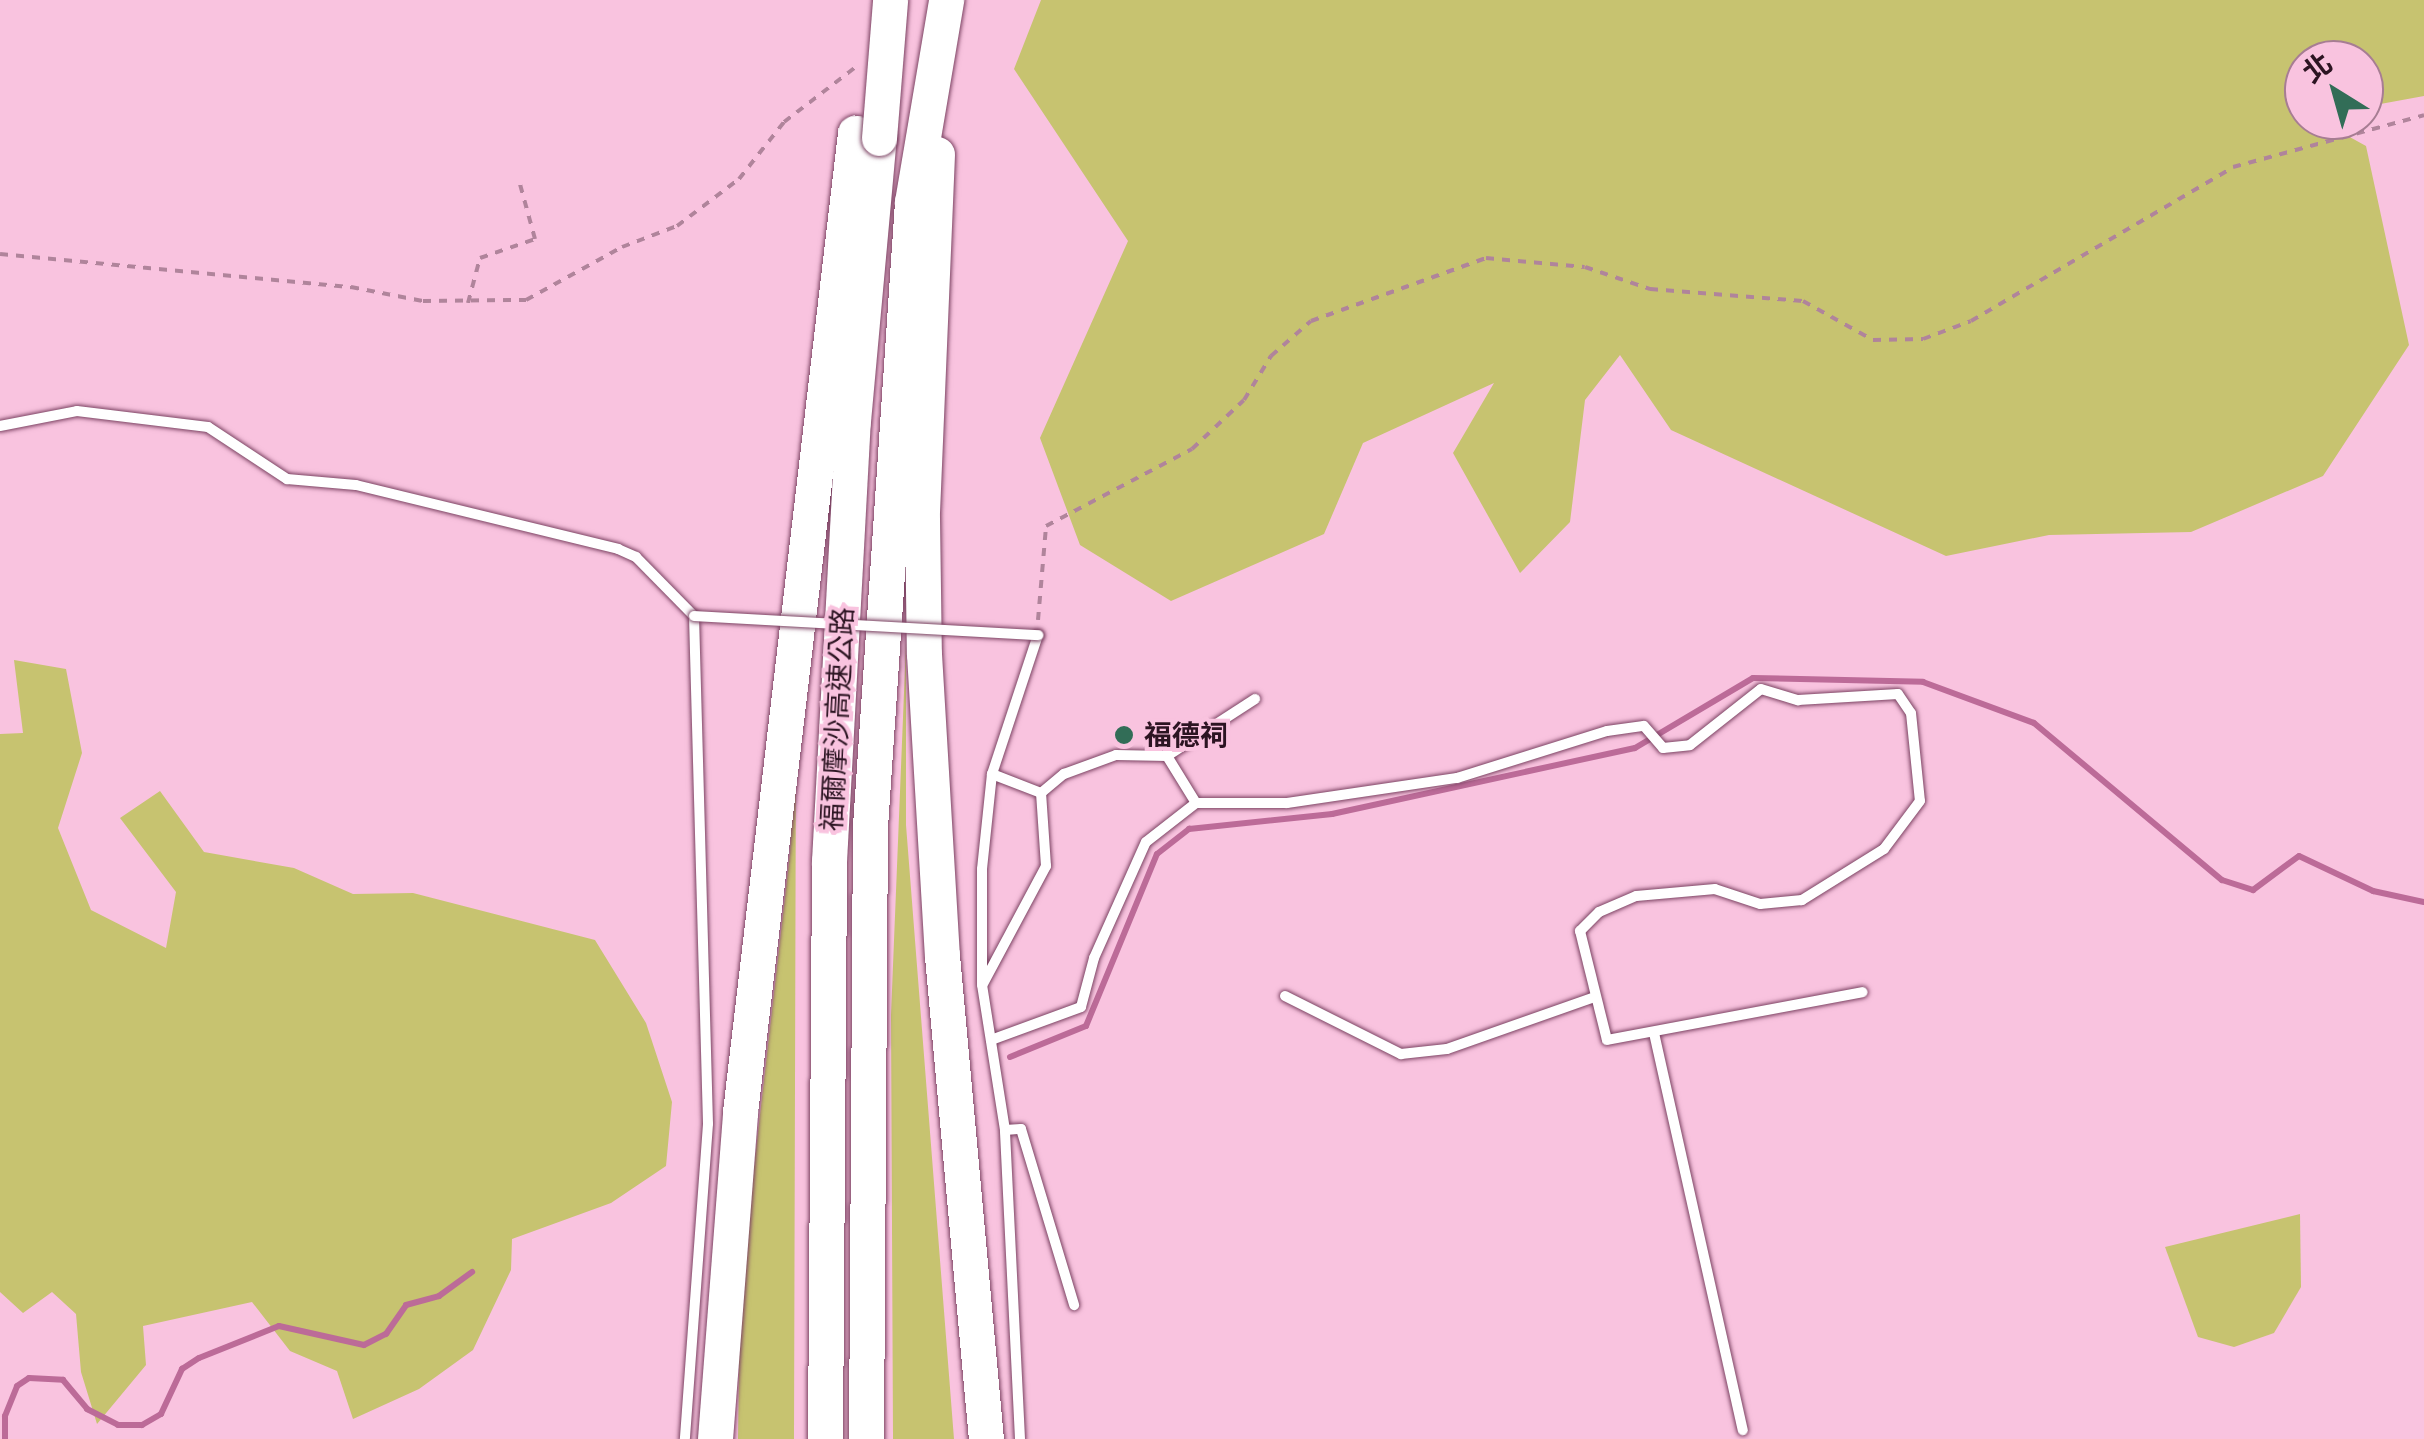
<!DOCTYPE html>
<html>
<head>
<meta charset="utf-8">
<style>
  body { margin:0 }
  #map { position:relative; width:2424px; height:1439px; overflow:hidden; background:#f9c3df; font-family:"Source Serif 4","Noto Sans TC",serif }
  div>[style] { position:absolute }
  [style*='--x'] { left:calc(var(--x)*1px); top:calc(var(--y)*1px); width:calc(var(--w)*1px); rotate:calc(var(--a)*1deg) }
  .green>* { inset:0; background:#c7c370 }
  .stream>* { height:6px; margin:-3px; padding:0 3px; transform-origin:3px; border-radius:3px; background:#bc6b98 }
  .path>* { height:4px; margin-top:-2px; transform-origin:0; background:repeating-linear-gradient(90deg,#b0849b 0 8px,transparent 0 16px) }
  .roads { filter:drop-shadow(0 0 2px #7c4363) drop-shadow(0 0 2px #7c4363) }
  .lane>* { height:10px; margin:-5px; padding:0 5px; transform-origin:5px; border-radius:5px; background:#fff }
  .highway>* { height:35px; margin:-17.5px; padding:0 17.5px; transform-origin:17.5px; border-radius:17.5px; background:#fff }
  .bridges { filter:drop-shadow(0 0 2px #7c4363) drop-shadow(0 0 2px #7c4363) }
  .lane-bridge>* { height:10px; margin:-5px; padding:0 5px; transform-origin:5px; border-radius:5px; background:#fff }
  .highway-bridge>* { height:35px; margin:-17.5px; padding:0 17.5px; transform-origin:17.5px; border-radius:17.5px; background:#fff }
  .dots>* { width:28px; height:28px; translate:-50% -50%; box-sizing:border-box; border:5px solid #f9c3df; border-radius:50% }
  span { translate:-50% -50%; white-space:nowrap; text-align:center; line-height:1.15; -webkit-text-stroke:8px #f9c3df; paint-order:stroke }
  .street-label { font-size:28px; color:#2c1422 }
  .poi-label { font-size:28px; color:#2c1422; font-weight:700 }
  .left { translate:0 -50%; text-align:left }
  .north { position:absolute; left:2284px; top:40px; width:100px; height:100px; box-sizing:border-box; background:#f9c3df; border:2px solid #a77d93; border-radius:50%; rotate:323deg; font-size:28px; font-weight:700; line-height:40px; text-align:center; color:#2c1422 }
  .north::after { content:''; display:block; margin:auto; width:35px; height:45px; background:#326d57; clip-path:polygon(50% 0,100% 100%,50% 72%,0 100%) }
</style>
</head>
<body>
<div id="map">
  <div class="green">
    <div style="clip-path:polygon(1041px 0,2424px 0,2424px 96px,2364px 107px,2364px 60px,2304px 60px,2304px 120px,2319px 120px,2366px 146px,2409px 345px,2323px 476px,2191px 532px,2049px 535px,1946px 556px,1671px 430px,1620px 355px,1585px 400px,1570px 522px,1520px 573px,1453px 453px,1494px 383px,1363px 443px,1324px 534px,1171px 601px,1080px 545px,1040px 438px,1128px 241px,1014px 69px)"></div>
    <div style="clip-path:polygon(906px 643px,906px 825px,954px 1439px,893px 1439px,891px 1015px)"></div>
    <div style="clip-path:polygon(14px 660px,66px 669px,82px 753px,58px 828px,91px 910px,166px 948px,176px 892px,120px 818px,160px 791px,204px 852px,294px 868px,353px 894px,413px 893px,595px 940px,646px 1023px,672px 1102px,666px 1166px,611px 1203px,512px 1239px,511px 1270px,473px 1350px,419px 1389px,353px 1419px,337px 1371px,290px 1351px,252px 1302px,143px 1326px,146px 1365px,97px 1424px,81px 1372px,76px 1314px,52px 1292px,23px 1313px,0 1292px,0 734px,23px 733px)"></div>
    <div style="clip-path:polygon(796px 733px,794px 1439px,738px 1439px,740px 1289px,790px 853px)"></div>
    <div style="clip-path:polygon(2300px 1214px,2301px 1287px,2274px 1333px,2234px 1347px,2198px 1337px,2165px 1247px)"></div>
  </div>
  <div class="stream">
    <div style="--x:1010;--y:1057;--w:82;--a:-22.2"></div>
    <div style="--x:1086;--y:1026;--w:186;--a:-67.6"></div>
    <div style="--x:1157;--y:854;--w:41;--a:-38"></div>
    <div style="--x:1189;--y:829;--w:144;--a:-6"></div>
    <div style="--x:1332;--y:814;--w:310;--a:-12.3"></div>
    <div style="--x:1635;--y:748;--w:137;--a:-30.7"></div>
    <div style="--x:1753;--y:678;--w:170;--a:1.3"></div>
    <div style="--x:1923;--y:682;--w:118;--a:20.3"></div>
    <div style="--x:2034;--y:723;--w:245;--a:39.9"></div>
    <div style="--x:2222;--y:880;--w:33;--a:18"></div>
    <div style="--x:2253;--y:890;--w:57;--a:-36.5"></div>
    <div style="--x:2299;--y:856;--w:82;--a:25.3"></div>
    <div style="--x:2373;--y:891;--w:52;--a:12.2"></div>
    <div style="--x:5;--y:1439;--w:23;--a:-90"></div>
    <div style="--x:5;--y:1416;--w:32;--a:-68"></div>
    <div style="--x:17;--y:1386;--w:14;--a:-34"></div>
    <div style="--x:29;--y:1378;--w:34;--a:3"></div>
    <div style="--x:63;--y:1380;--w:38;--a:50"></div>
    <div style="--x:87;--y:1409;--w:35;--a:27"></div>
    <div style="--x:118;--y:1425;--w:24;--a:0"></div>
    <div style="--x:142;--y:1425;--w:22;--a:-30"></div>
    <div style="--x:161;--y:1414;--w:50;--a:-65"></div>
    <div style="--x:182;--y:1369;--w:20;--a:-33"></div>
    <div style="--x:199;--y:1358;--w:86;--a:-21.8"></div>
    <div style="--x:279;--y:1326;--w:87;--a:12.6"></div>
    <div style="--x:364;--y:1345;--w:25;--a:-27"></div>
    <div style="--x:386;--y:1334;--w:35;--a:-55"></div>
    <div style="--x:406;--y:1305;--w:34;--a:-15"></div>
    <div style="--x:439;--y:1296;--w:41;--a:-36"></div>
  </div>
  <div class="path">
    <div style="--x:0;--y:254;--w:353;--a:5.4"></div>
    <div style="--x:351;--y:287;--w:73;--a:11"></div>
    <div style="--x:423;--y:301;--w:103;--a:-0.6"></div>
    <div style="--x:526;--y:300;--w:110;--a:-28.9"></div>
    <div style="--x:622;--y:247;--w:59;--a:-20.9"></div>
    <div style="--x:677;--y:226;--w:78;--a:-37.2"></div>
    <div style="--x:739;--y:179;--w:73;--a:-51.7"></div>
    <div style="--x:784;--y:122;--w:92;--a:-37.5"></div>
    <div style="--x:468;--y:303;--w:47;--a:-75.1"></div>
    <div style="--x:480;--y:258;--w:58;--a:-19.1"></div>
    <div style="--x:535;--y:239;--w:57;--a:-105.3"></div>
    <div style="--x:1038;--y:620;--w:94;--a:-85.1"></div>
    <div style="--x:1046;--y:526;--w:165;--a:-27.8"></div>
    <div style="--x:1192;--y:449;--w:71;--a:-43.3"></div>
    <div style="--x:1244;--y:400;--w:52;--a:-58.5"></div>
    <div style="--x:1271;--y:356;--w:53;--a:-41.2"></div>
    <div style="--x:1311;--y:321;--w:186;--a:-19.8"></div>
    <div style="--x:1486;--y:258;--w:99;--a:5.2"></div>
    <div style="--x:1585;--y:267;--w:69;--a:18.7"></div>
    <div style="--x:1650;--y:289;--w:153;--a:4.5"></div>
    <div style="--x:1803;--y:301;--w:80;--a:29.1"></div>
    <div style="--x:1873;--y:340;--w:50;--a:-1.1"></div>
    <div style="--x:1923;--y:339;--w:51;--a:-20.6"></div>
    <div style="--x:1971;--y:321;--w:304;--a:-30.4"></div>
    <div style="--x:2233;--y:167;--w:198;--a:-15.2"></div>
  </div>
  <div class="roads">
    <div class="lane">
      <div style="--x:0;--y:426;--w:78;--a:-11"></div>
      <div style="--x:77;--y:411;--w:132;--a:7"></div>
      <div style="--x:208;--y:427;--w:95;--a:33.4"></div>
      <div style="--x:287;--y:479;--w:69;--a:5"></div>
      <div style="--x:356;--y:485;--w:270;--a:13.7"></div>
      <div style="--x:618;--y:549;--w:20;--a:24"></div>
      <div style="--x:636;--y:557;--w:83;--a:45.5"></div>
      <div style="--x:694;--y:616;--w:508;--a:88.42"></div>
      <div style="--x:708;--y:1124;--w:316;--a:94.2"></div>
      <div style="--x:1167;--y:756;--w:105;--a:-32.9"></div>
      <div style="--x:992;--y:774;--w:53;--a:21.2"></div>
      <div style="--x:983;--y:984;--w:134;--a:-61.9"></div>
      <div style="--x:1046;--y:866;--w:73;--a:-93.9"></div>
      <div style="--x:1041;--y:793;--w:30;--a:-40"></div>
      <div style="--x:1064;--y:774;--w:55;--a:-20.1"></div>
      <div style="--x:1116;--y:755;--w:51;--a:1.1"></div>
      <div style="--x:1167;--y:756;--w:55;--a:58.3"></div>
      <div style="--x:1285;--y:996;--w:130;--a:26.6"></div>
      <div style="--x:1401;--y:1054;--w:46;--a:-6.2"></div>
      <div style="--x:1447;--y:1049;--w:157;--a:-19.4"></div>
      <div style="--x:1654;--y:1033;--w:407;--a:77.4"></div>
      <div style="--x:991;--y:1040;--w:96;--a:-20.1"></div>
      <div style="--x:1081;--y:1007;--w:51;--a:-75.1"></div>
      <div style="--x:1094;--y:958;--w:127;--a:-65.9"></div>
      <div style="--x:1146;--y:842;--w:63;--a:-38"></div>
      <div style="--x:1196;--y:803;--w:91;--a:0"></div>
      <div style="--x:1287;--y:803;--w:172;--a:-8.4"></div>
      <div style="--x:1457;--y:778;--w:157;--a:-17.4"></div>
      <div style="--x:1607;--y:731;--w:37;--a:-8"></div>
      <div style="--x:1644;--y:726;--w:29;--a:49"></div>
      <div style="--x:1663;--y:748;--w:27;--a:-6"></div>
      <div style="--x:1690;--y:745;--w:90;--a:-38.3"></div>
      <div style="--x:1761;--y:689;--w:39;--a:17"></div>
      <div style="--x:1798;--y:700;--w:100;--a:-3.4"></div>
      <div style="--x:1898;--y:694;--w:23;--a:56"></div>
      <div style="--x:1911;--y:713;--w:88;--a:84.2"></div>
      <div style="--x:1920;--y:801;--w:60;--a:126.9"></div>
      <div style="--x:1884;--y:849;--w:97;--a:148.1"></div>
      <div style="--x:1802;--y:900;--w:42;--a:174.6"></div>
      <div style="--x:1760;--y:904;--w:47;--a:-161.6"></div>
      <div style="--x:1715;--y:889;--w:79;--a:174.9"></div>
      <div style="--x:1636;--y:896;--w:40;--a:156.6"></div>
      <div style="--x:1599;--y:912;--w:27;--a:135"></div>
      <div style="--x:1580;--y:931;--w:112;--a:76.1"></div>
      <div style="--x:1607;--y:1040;--w:260;--a:-10.6"></div>
      <div style="--x:1005;--y:1130;--w:16;--a:-4"></div>
      <div style="--x:1021;--y:1129;--w:184;--a:73.2"></div>
      <div style="--x:1020;--y:1439;--w:309;--a:-92.8"></div>
      <div style="--x:1005;--y:1130;--w:147;--a:-99"></div>
      <div style="--x:982;--y:985;--w:116;--a:-90"></div>
      <div style="--x:982;--y:869;--w:96;--a:-84"></div>
      <div style="--x:992;--y:774;--w:146;--a:-71.7"></div>
    </div>
    <div class="highway">
      <div style="--x:937;--y:154;--w:364;--a:92.4"></div>
      <div style="--x:922;--y:518;--w:136;--a:89.2"></div>
      <div style="--x:924;--y:654;--w:303;--a:86.6"></div>
      <div style="--x:942;--y:956;--w:485;--a:84.8"></div>
      <div style="--x:715;--y:1439;--w:328;--a:-85.6"></div>
      <div style="--x:740;--y:1112;--w:986;--a:-83.3"></div>
      <div style="--x:825;--y:1439;--w:578;--a:-89.6"></div>
      <div style="--x:829;--y:861;--w:441;--a:-86.9"></div>
      <div style="--x:853;--y:421;--w:284;--a:-84.8"></div>
      <div style="--x:866;--y:1439;--w:613;--a:-89.63"></div>
      <div style="--x:870;--y:826;--w:625;--a:-86.15"></div>
      <div style="--x:912;--y:202;--w:205;--a:-80.4"></div>
    </div>
  </div>
  <div class="bridges">
    <div class="lane-bridge">
      <div style="--x:694;--y:616;--w:345;--a:3.2"></div>
    </div>
    <div class="highway-bridge">
      <div style="--x:879;--y:138;--w:138;--a:-85.4"></div>
    </div>
  </div>
  <div class="dots">
    <div style="left:1124px;top:735px;background:#326d57"></div>
  </div>
  <div class="street-label">
    <span style="left:837px;top:719px;rotate:-87deg">福爾摩沙高速公路</span>
  </div>
  <div class="poi-label">
    <span class="left" style="left:1144px;top:735px">福德祠</span>
  </div>
  <div class="north">北</div>
</div>
</body>
</html>
